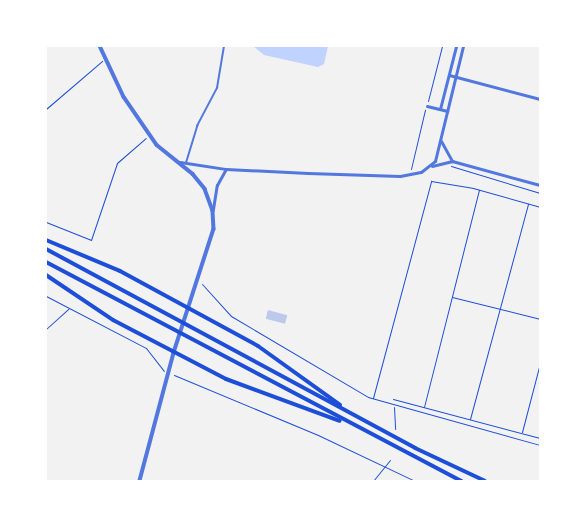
<!DOCTYPE html>
<html>
<head>
<meta charset="utf-8">
<style>
  body { margin:0 }
  #map { position:relative; width:586px; height:527px; overflow:hidden; background:#f2f2f2; font-family:"PT Sans",sans-serif }
  div>[style] { position:absolute }
  [style*='--x'] { left:calc(var(--x)*1px); top:calc(var(--y)*1px); width:calc(var(--w)*1px); rotate:calc(var(--a)*1deg) }
  .water>* { inset:0; background:#bfd3fe }
  .building>* { inset:0; background:#bdc9ec; transform-origin:0 0 }
  .path>* { height:1px; margin:-0.5px; padding:0 0.5px; transform-origin:0.5px; border-radius:0.5px; background:#1d4ed8 }
  .service>* { height:1.5px; margin:-0.75px; padding:0 0.75px; transform-origin:0.75px; border-radius:0.75px; background:#5277de }
  .minor>* { height:3px; margin:-1.5px; padding:0 1.5px; transform-origin:1.5px; border-radius:1.5px; background:#5277de }
  .tertiary>* { height:3.5px; margin:-1.75px; padding:0 1.75px; transform-origin:1.75px; border-radius:1.75px; background:#5277de }
  .secondary>* { height:4px; margin:-2px; padding:0 2px; transform-origin:2px; border-radius:2px; background:#1d4ed8 }
  span { translate:-50% -50%; white-space:nowrap; text-align:center; line-height:1.15; -webkit-text-stroke:3.5px #fff; paint-order:stroke }
  .frame { position:absolute; inset:0; border:47px solid #fff; pointer-events:none }
</style>
</head>
<body>
<div id="map">
  <div class="water">
    <div style="clip-path:polygon(253px 46px,328px 46px,324px 64px,318px 67px,264px 55px)"></div>
  </div>
  <div class="building">
    <div style="left:268px;top:310px;width:20px;height:9px;rotate:15deg"></div>
  </div>
  <div class="path">
    <div style="--x:428;--y:101;--w:57;--a:-75.7"></div>
    <div style="--x:46;--y:109;--w:74;--a:-40.6"></div>
    <div style="--x:451;--y:166;--w:93;--a:16.9"></div>
    <div style="--x:411;--y:169;--w:61;--a:-76.7"></div>
    <div style="--x:46;--y:222;--w:48;--a:21.8"></div>
    <div style="--x:91;--y:240;--w:81;--a:-71.3"></div>
    <div style="--x:117;--y:163;--w:38;--a:-41"></div>
    <div style="--x:202;--y:284;--w:43;--a:47.8"></div>
    <div style="--x:231;--y:316;--w:159;--a:30.6"></div>
    <div style="--x:368;--y:397;--w:179;--a:15.6"></div>
    <div style="--x:46;--y:296;--w:113;--a:27.5"></div>
    <div style="--x:146;--y:348;--w:29;--a:52"></div>
    <div style="--x:452;--y:297;--w:91;--a:14"></div>
    <div style="--x:46;--y:329;--w:30;--a:-42"></div>
    <div style="--x:174;--y:375;--w:156;--a:22.6"></div>
    <div style="--x:318;--y:435;--w:107;--a:25.4"></div>
    <div style="--x:373;--y:398;--w:225;--a:-75"></div>
    <div style="--x:431;--y:181;--w:43;--a:9.5"></div>
    <div style="--x:473;--y:188;--w:70;--a:15.8"></div>
    <div style="--x:393;--y:399;--w:152;--a:14.9"></div>
    <div style="--x:394;--y:407;--w:22;--a:87"></div>
    <div style="--x:424;--y:407;--w:224;--a:-75.8"></div>
    <div style="--x:470;--y:419;--w:223;--a:-74.9"></div>
    <div style="--x:522;--y:432;--w:71;--a:-75.4"></div>
    <div style="--x:373;--y:481;--w:27;--a:-51"></div>
  </div>
  <div class="service">
    <div style="--x:186;--y:163;--w:39;--a:-73"></div>
    <div style="--x:197;--y:126;--w:43;--a:-62.2"></div>
    <div style="--x:217;--y:88;--w:43;--a:-80.5"></div>
  </div>
  <div class="minor">
    <div style="--x:449;--y:75;--w:94;--a:14.8"></div>
    <div style="--x:427;--y:106;--w:21;--a:14"></div>
    <div style="--x:440;--y:109;--w:65;--a:-75.7"></div>
    <div style="--x:441;--y:141;--w:23;--a:61"></div>
    <div style="--x:452;--y:161;--w:91;--a:15.3"></div>
    <div style="--x:180;--y:162;--w:47;--a:8.7"></div>
    <div style="--x:226;--y:169;--w:82;--a:2.8"></div>
    <div style="--x:308;--y:173;--w:92;--a:1.9"></div>
    <div style="--x:400;--y:176;--w:21;--a:-11"></div>
    <div style="--x:421;--y:172;--w:18;--a:-38"></div>
    <div style="--x:435;--y:161;--w:118;--a:-76.3"></div>
    <div style="--x:432;--y:166;--w:21;--a:-14"></div>
    <div style="--x:213;--y:209;--w:24;--a:-81"></div>
    <div style="--x:217;--y:185;--w:18;--a:-61"></div>
  </div>
  <div class="tertiary">
    <div style="--x:100;--y:46;--w:56;--a:64.8"></div>
    <div style="--x:124;--y:97;--w:58;--a:55.5"></div>
    <div style="--x:157;--y:145;--w:46;--a:38.9"></div>
    <div style="--x:193;--y:174;--w:19;--a:51"></div>
    <div style="--x:205;--y:189;--w:23;--a:70"></div>
    <div style="--x:213;--y:211;--w:18;--a:87"></div>
    <div style="--x:214;--y:229;--w:130;--a:107.9"></div>
    <div style="--x:174;--y:353;--w:132;--a:104.9"></div>
  </div>
  <div class="secondary">
    <div style="--x:46;--y:240;--w:80;--a:22.7"></div>
    <div style="--x:120;--y:271;--w:157;--a:28.5"></div>
    <div style="--x:258;--y:346;--w:101;--a:35.7"></div>
    <div style="--x:46;--y:249;--w:419;--a:28.3"></div>
    <div style="--x:415;--y:448;--w:77;--a:25.2"></div>
    <div style="--x:46;--y:262;--w:470;--a:27.8"></div>
    <div style="--x:46;--y:275;--w:81;--a:33.9"></div>
    <div style="--x:113;--y:320;--w:127;--a:27.6"></div>
    <div style="--x:226;--y:379;--w:121;--a:20.2"></div>
  </div>
  <div class="frame"></div>
</div>
</body>
</html>
